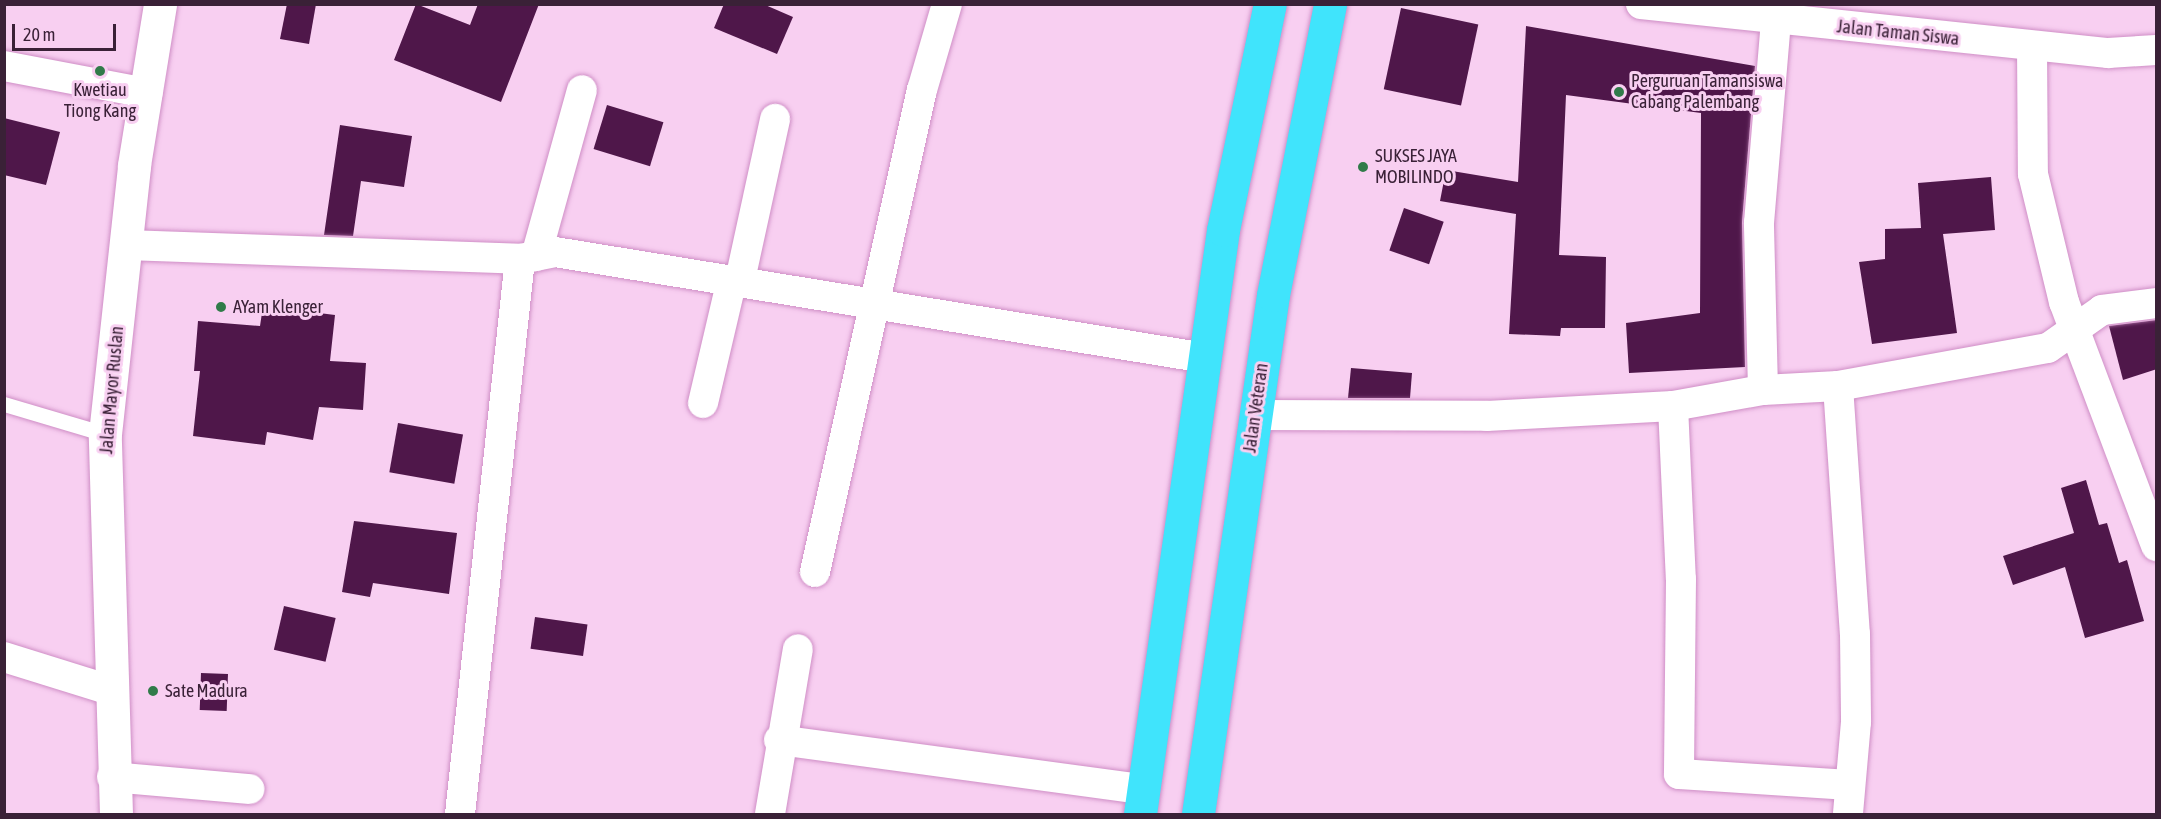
<!DOCTYPE html>
<html>
<head>
<meta charset="utf-8">
<style>
  body { margin:0 }
  #map { position:relative; width:2161px; height:819px; overflow:hidden; background:#f8cff1; font-family:"Asap Condensed",sans-serif }
  div>[style] { position:absolute }
  [style*='--x'] { left:calc(var(--x)*1px); top:calc(var(--y)*1px); width:calc(var(--w)*1px); rotate:calc(var(--a)*1deg) }
  .building>* { inset:0; background:#4f174a; transform-origin:0 0 }
  .roads { filter:drop-shadow(0 0 2px #cf8ec6) drop-shadow(0 0 2px #cf8ec6) }
  .service>* { height:15px; margin:-7.5px; padding:0 7.5px; transform-origin:7.5px; border-radius:7.5px; background:#fff }
  .minor>* { height:30px; margin:-15px; padding:0 15px; transform-origin:15px; border-radius:15px; background:#fff }
  .tertiary>* { height:33px; margin:-16.5px; padding:0 16.5px; transform-origin:16.5px; border-radius:16.5px; background:#fff }
  .trunk>* { height:33px; margin:-16.5px; padding:0 16.5px; transform-origin:16.5px; border-radius:16.5px; background:#40e4fc }
  .dots>* { width:16px; height:16px; translate:-50% -50%; box-sizing:border-box; border:3px solid #f8cff1; border-radius:50% }
  span { translate:-50% -50%; white-space:nowrap; text-align:center; line-height:1.15; -webkit-text-stroke:6px #f8cff1; paint-order:stroke }
  .street-label { font-size:18px; color:#3a2137 }
  .poi-label { font-size:18px; color:#3a2137 }
  .left { translate:0 -50%; text-align:left }
  .frame { position:absolute; inset:0; border:6px solid #3a2137; pointer-events:none }
  .scale { position:absolute; left:12px; top:24px; width:104px; height:27px; box-sizing:border-box; border:3px solid #3a2137; border-top:0; padding-left:8px; font-size:18px; line-height:21px; white-space:nowrap; color:#3a2137; -webkit-text-stroke:4px #f8cff1; paint-order:stroke }
</style>
</head>
<body>
<div id="map">
  <div class="building">
    <div style="clip-path:polygon(287px 4px,316px 4px,309px 44px,280px 39px)"></div>
    <div style="clip-path:polygon(416px 4px,470px 25px,478px 4px,539px 4px,501px 102px,394px 60px)"></div>
    <div style="clip-path:polygon(724px 4px,763px 4px,793px 17px,777px 54px,714px 28px)"></div>
    <div style="left:1401px;top:8px;width:79px;height:83px;rotate:12deg"></div>
    <div style="clip-path:polygon(1526px 26px,1755px 66px,1742px 222px,1745px 367px,1629px 373px,1626px 323px,1700px 313px,1701px 113px,1566px 95px,1559px 255px,1606px 257px,1605px 328px,1561px 328px,1560px 336px,1509px 334px,1516px 214px,1440px 201px,1446px 170px,1518px 182px)"></div>
    <div style="left:607px;top:105px;width:59px;height:46px;rotate:17deg"></div>
    <div style="clip-path:polygon(4px 118px,60px 132px,46px 185px,4px 175px)"></div>
    <div style="clip-path:polygon(340px 125px,412px 136px,404px 187px,361px 181px,353px 236px,324px 235px)"></div>
    <div style="clip-path:polygon(1991px 177px,1995px 230px,1943px 234px,1957px 333px,1872px 344px,1859px 262px,1885px 259px,1885px 229px,1921px 228px,1918px 183px)"></div>
    <div style="left:1404px;top:208px;width:42px;height:45px;rotate:19deg"></div>
    <div style="clip-path:polygon(263px 306px,335px 315px,330px 361px,366px 363px,363px 410px,319px 407px,313px 440px,267px 432px,265px 445px,193px 436px,200px 371px,194px 371px,198px 321px,260px 326px)"></div>
    <div style="clip-path:polygon(2157px 320px,2157px 369px,2123px 380px,2109px 326px)"></div>
    <div style="clip-path:polygon(1351px 368px,1412px 373px,1410px 398px,1348px 398px)"></div>
    <div style="left:398px;top:423px;width:66px;height:50px;rotate:10deg"></div>
    <div style="clip-path:polygon(2086px 480px,2099px 525px,2107px 523px,2119px 563px,2127px 560px,2144px 621px,2085px 638px,2065px 567px,2013px 585px,2003px 556px,2074px 533px,2061px 488px)"></div>
    <div style="clip-path:polygon(354px 521px,457px 533px,449px 594px,373px 583px,370px 597px,342px 592px)"></div>
    <div style="left:284px;top:606px;width:53px;height:45px;rotate:13deg"></div>
    <div style="left:535px;top:617px;width:53px;height:32px;rotate:8deg"></div>
    <div style="left:201px;top:673px;width:27px;height:37px;rotate:2deg"></div>
  </div>
  <div class="roads">
    <div class="service">
      <div style="--x:4;--y:404;--w:105;--a:16.5"></div>
    </div>
    <div class="minor">
      <div style="--x:1641;--y:4;--w:470;--a:6"></div>
      <div style="--x:2108;--y:53;--w:48;--a:-3.6"></div>
      <div style="--x:2032;--y:46;--w:128;--a:89.6"></div>
      <div style="--x:2033;--y:174;--w:132;--a:76.4"></div>
      <div style="--x:2064;--y:302;--w:261;--a:69.3"></div>
      <div style="--x:4;--y:66;--w:146;--a:10.7"></div>
      <div style="--x:126;--y:245;--w:394;--a:2"></div>
      <div style="--x:520;--y:259;--w:36;--a:-11"></div>
      <div style="--x:555;--y:252;--w:659;--a:9.26"></div>
      <div style="--x:536;--y:256;--w:172;--a:-74.5"></div>
      <div style="--x:740;--y:280;--w:165;--a:-77.7"></div>
      <div style="--x:1838;--y:386;--w:213;--a:-10.3"></div>
      <div style="--x:2048;--y:348;--w:66;--a:-35.1"></div>
      <div style="--x:2102;--y:310;--w:54;--a:-7.4"></div>
      <div style="--x:1763;--y:390;--w:167;--a:-91.4"></div>
      <div style="--x:1759;--y:223;--w:203;--a:-85.2"></div>
      <div style="--x:703;--y:403;--w:127;--a:-76.8"></div>
      <div style="--x:1673;--y:406;--w:173;--a:87.4"></div>
      <div style="--x:1681;--y:579;--w:195;--a:90.6"></div>
      <div style="--x:1679;--y:774;--w:171;--a:3.7"></div>
      <div style="--x:1255;--y:415;--w:232;--a:0.2"></div>
      <div style="--x:1487;--y:416;--w:186;--a:-3.1"></div>
      <div style="--x:1673;--y:406;--w:91;--a:-10.1"></div>
      <div style="--x:1763;--y:390;--w:75;--a:-3.1"></div>
      <div style="--x:1838;--y:386;--w:249;--a:86.1"></div>
      <div style="--x:1855;--y:634;--w:88;--a:89.3"></div>
      <div style="--x:1856;--y:722;--w:92;--a:95"></div>
      <div style="--x:815;--y:572;--w:494;--a:-77.5"></div>
      <div style="--x:922;--y:90;--w:90;--a:-73.8"></div>
      <div style="--x:4;--y:657;--w:111;--a:17.3"></div>
      <div style="--x:779;--y:740;--w:366;--a:7.7"></div>
      <div style="--x:112;--y:777;--w:138;--a:5"></div>
      <div style="--x:460;--y:814;--w:558;--a:-83.83"></div>
      <div style="--x:770;--y:814;--w:167;--a:-80.4"></div>
    </div>
    <div class="tertiary">
      <div style="--x:116;--y:814;--w:380;--a:-91.7"></div>
      <div style="--x:105;--y:434;--w:271;--a:-83.8"></div>
      <div style="--x:134;--y:165;--w:163;--a:-80.8"></div>
    </div>
    <div class="trunk">
      <div style="--x:1140;--y:814;--w:590;--a:-81.91"></div>
      <div style="--x:1223;--y:230;--w:231;--a:-78.3"></div>
      <div style="--x:1198;--y:814;--w:524;--a:-81.78"></div>
      <div style="--x:1273;--y:295;--w:297;--a:-78.9"></div>
    </div>
  </div>
  <div class="dots">
    <div style="left:100px;top:71px;background:#307b49"></div>
    <div style="left:1619px;top:92px;background:#307b49"></div>
    <div style="left:1363px;top:167px;background:#307b49"></div>
    <div style="left:221px;top:307px;background:#307b49"></div>
    <div style="left:153px;top:691px;background:#307b49"></div>
  </div>
  <div class="street-label">
    <span style="left:1898px;top:33px;rotate:6deg">Jalan Taman Siswa</span>
    <span style="left:112px;top:390px;rotate:-85deg">Jalan Mayor Ruslan</span>
    <span style="left:1256px;top:408px;rotate:-82deg">Jalan Veteran</span>
  </div>
  <div class="poi-label">
    <span class="left" style="left:1631px;top:92px">Perguruan Tamansiswa<br>Cabang Palembang</span>
    <span style="left:100px;top:101px">Kwetiau<br>Tiong Kang</span>
    <span class="left" style="left:1375px;top:167px">SUKSES JAYA<br>MOBILINDO</span>
    <span class="left" style="left:233px;top:307px">AYam Klenger</span>
    <span class="left" style="left:165px;top:691px">Sate Madura</span>
  </div>
  <div class="frame"></div>
  <div class="scale">20 m</div>
</div>
</body>
</html>
